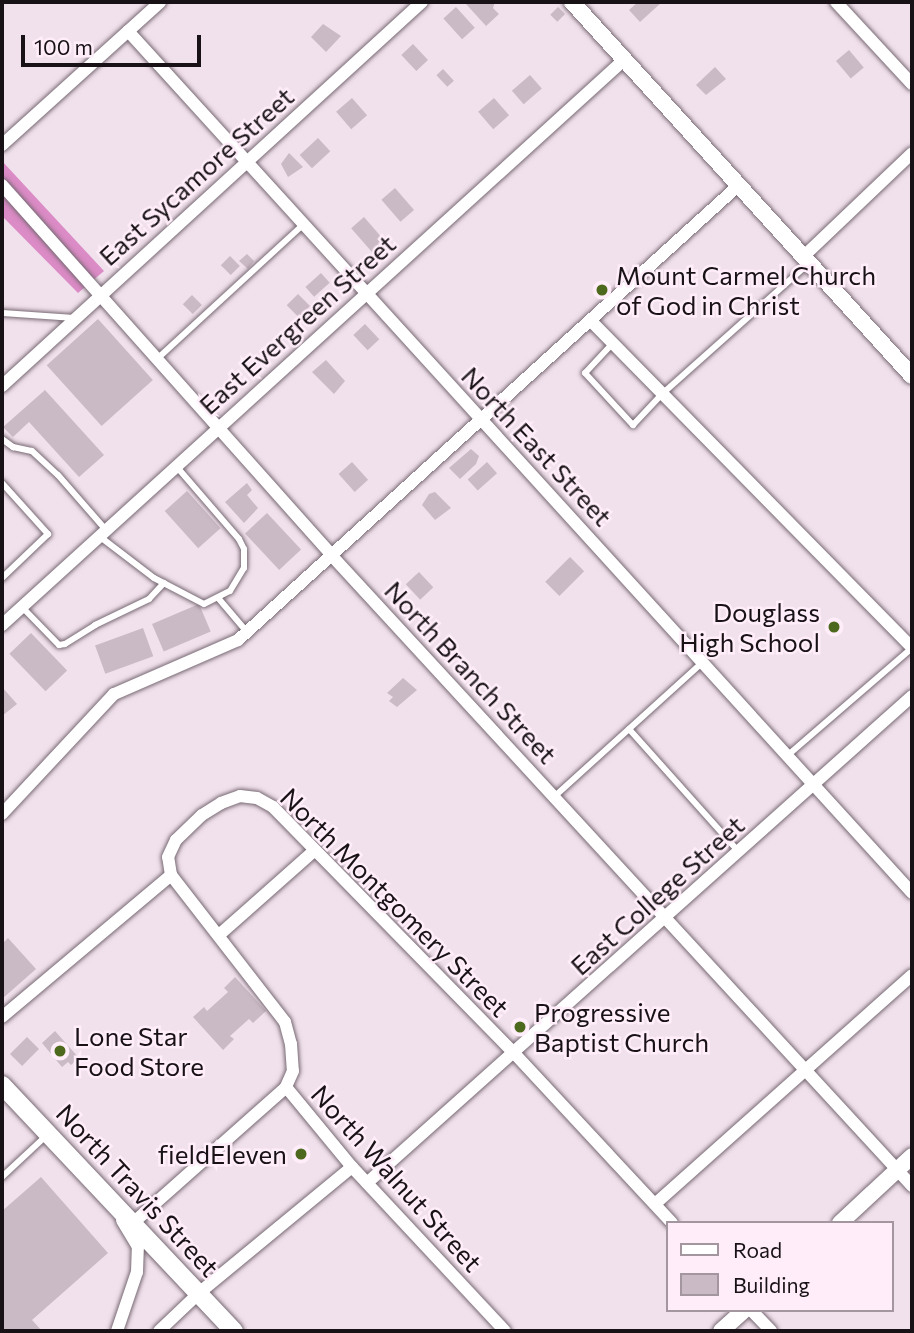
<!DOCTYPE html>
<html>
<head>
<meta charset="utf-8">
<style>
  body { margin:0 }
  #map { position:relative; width:914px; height:1333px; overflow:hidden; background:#f1e1ec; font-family:Commissioner,sans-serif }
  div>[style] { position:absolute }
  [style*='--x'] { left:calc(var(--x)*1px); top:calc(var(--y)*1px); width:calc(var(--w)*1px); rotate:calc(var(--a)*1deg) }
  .forest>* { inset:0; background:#db8bc5 }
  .building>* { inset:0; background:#cabac5; transform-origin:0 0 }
  .roads { filter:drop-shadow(0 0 2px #776973) drop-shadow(0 0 2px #776973) }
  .service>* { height:6px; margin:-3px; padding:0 3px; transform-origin:3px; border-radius:3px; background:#fff }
  .minor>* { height:12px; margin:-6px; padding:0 6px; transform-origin:6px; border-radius:6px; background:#fff }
  .tertiary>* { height:16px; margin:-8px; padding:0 8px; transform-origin:8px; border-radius:8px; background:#fff }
  .secondary>* { height:18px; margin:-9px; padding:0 9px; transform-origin:9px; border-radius:9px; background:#fff }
  .dots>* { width:19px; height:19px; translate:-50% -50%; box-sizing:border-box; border:4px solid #ffeef9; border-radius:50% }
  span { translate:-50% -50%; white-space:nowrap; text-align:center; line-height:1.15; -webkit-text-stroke:5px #ffeef9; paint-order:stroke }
  .street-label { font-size:26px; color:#181216 }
  .poi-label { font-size:26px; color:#181216 }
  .left { translate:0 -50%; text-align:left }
  .right { translate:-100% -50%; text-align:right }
  .frame { position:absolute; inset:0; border:4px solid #181216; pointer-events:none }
  .legend { position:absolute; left:666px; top:1221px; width:228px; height:91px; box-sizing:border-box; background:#ffeef9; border:2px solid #a3969e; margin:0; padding:9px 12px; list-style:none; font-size:21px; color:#181216 }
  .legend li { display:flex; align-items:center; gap:14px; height:35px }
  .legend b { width:35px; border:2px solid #a3969e }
  .scale { position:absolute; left:21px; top:35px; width:180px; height:32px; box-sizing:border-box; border:4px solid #181216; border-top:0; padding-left:9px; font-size:21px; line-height:24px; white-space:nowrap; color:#181216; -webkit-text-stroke:5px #ffeef9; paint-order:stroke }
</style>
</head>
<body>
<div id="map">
  <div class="forest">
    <div style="clip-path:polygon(2px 161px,104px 271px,78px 293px,2px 216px)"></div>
  </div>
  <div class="building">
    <div style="clip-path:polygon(468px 2px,495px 2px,493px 8px,499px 14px,486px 26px,466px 4px)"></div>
    <div style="clip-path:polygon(638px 2px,662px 2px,640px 22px,629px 10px)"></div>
    <div style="left:456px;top:7px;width:28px;height:17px;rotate:48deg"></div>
    <div style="left:558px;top:7px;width:10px;height:11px;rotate:45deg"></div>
    <div style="clip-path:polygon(323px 24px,341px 36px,326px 52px,311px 37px)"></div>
    <div style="left:413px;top:44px;width:22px;height:16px;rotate:47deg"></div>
    <div style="left:849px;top:50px;width:23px;height:17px;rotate:50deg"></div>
    <div style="clip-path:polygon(715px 67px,726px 79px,706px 95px,696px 85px)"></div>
    <div style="left:443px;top:69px;width:16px;height:9px;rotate:47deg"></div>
    <div style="left:530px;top:75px;width:18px;height:24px;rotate:49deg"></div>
    <div style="left:352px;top:98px;width:23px;height:21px;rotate:49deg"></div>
    <div style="left:494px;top:98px;width:23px;height:21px;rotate:49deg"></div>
    <div style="left:318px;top:138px;width:18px;height:25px;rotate:47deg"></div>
    <div style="clip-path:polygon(289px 153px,303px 167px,288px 177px,281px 164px)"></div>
    <div style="left:395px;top:188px;width:29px;height:18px;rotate:49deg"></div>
    <div style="left:364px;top:217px;width:32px;height:17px;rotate:49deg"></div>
    <div style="clip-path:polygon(247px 254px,254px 261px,248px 269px,239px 261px)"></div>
    <div style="left:230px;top:256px;width:14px;height:13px;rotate:45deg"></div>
    <div style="left:321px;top:273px;width:13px;height:21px;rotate:48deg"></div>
    <div style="left:298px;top:294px;width:17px;height:16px;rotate:45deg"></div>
    <div style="left:192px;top:295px;width:14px;height:13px;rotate:45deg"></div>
    <div style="left:98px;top:319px;width:82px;height:69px;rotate:48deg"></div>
    <div style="left:365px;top:324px;width:21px;height:16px;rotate:47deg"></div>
    <div style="clip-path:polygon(326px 360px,345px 381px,334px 394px,312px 372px)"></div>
    <div style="clip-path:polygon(45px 390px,104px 455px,79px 477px,29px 422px,13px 437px,3px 427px)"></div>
    <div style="clip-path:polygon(471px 449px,479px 456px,476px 464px,460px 479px,449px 468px)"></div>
    <div style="left:352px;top:462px;width:24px;height:18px;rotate:48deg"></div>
    <div style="left:487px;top:462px;width:15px;height:26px;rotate:48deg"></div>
    <div style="clip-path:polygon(247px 483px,252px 490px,247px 495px,258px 508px,244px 523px,225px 502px)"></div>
    <div style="left:187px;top:491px;width:50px;height:30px;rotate:48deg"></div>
    <div style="clip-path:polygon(435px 492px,451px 508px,435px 520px,422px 505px,429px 494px)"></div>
    <div style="left:267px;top:513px;width:50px;height:30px;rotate:47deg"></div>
    <div style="left:570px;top:557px;width:20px;height:35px;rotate:45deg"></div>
    <div style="left:419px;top:572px;width:21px;height:18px;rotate:47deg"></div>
    <div style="left:199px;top:604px;width:30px;height:51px;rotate:67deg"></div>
    <div style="left:143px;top:628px;width:30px;height:51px;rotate:70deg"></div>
    <div style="left:31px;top:633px;width:52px;height:30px;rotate:46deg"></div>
    <div style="clip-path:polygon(403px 678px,417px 690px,397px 707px,389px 701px,393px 697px,387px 693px)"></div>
    <div style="clip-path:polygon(2px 687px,17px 704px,2px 716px)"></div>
    <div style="clip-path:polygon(8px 938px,36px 969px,2px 999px,2px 944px)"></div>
    <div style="clip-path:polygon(235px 977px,266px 1011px,253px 1023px,249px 1019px,230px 1036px,234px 1039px,223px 1050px,193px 1017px,204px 1007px,207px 1011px,228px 992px,224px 988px)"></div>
    <div style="clip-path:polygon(55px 1031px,79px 1058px,71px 1065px,68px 1062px,62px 1067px,42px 1043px)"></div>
    <div style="left:27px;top:1037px;width:17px;height:24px;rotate:45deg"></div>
    <div style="clip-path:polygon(41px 1177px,108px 1253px,32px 1320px,42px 1331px,2px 1331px,2px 1211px)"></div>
  </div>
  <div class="roads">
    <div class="service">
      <div style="--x:2;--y:313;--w:73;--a:3.9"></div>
      <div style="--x:613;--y:343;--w:41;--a:133"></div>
      <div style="--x:585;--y:373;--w:71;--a:47.3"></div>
      <div style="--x:633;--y:425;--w:42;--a:-46.9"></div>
      <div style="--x:662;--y:394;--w:195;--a:-41.7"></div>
      <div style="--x:157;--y:359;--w:200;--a:-42.6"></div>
      <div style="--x:2;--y:439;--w:14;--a:36"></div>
      <div style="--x:13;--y:447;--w:19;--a:12"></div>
      <div style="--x:32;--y:451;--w:35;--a:43"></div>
      <div style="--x:58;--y:475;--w:73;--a:48.9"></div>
      <div style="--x:2;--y:483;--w:69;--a:48"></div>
      <div style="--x:48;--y:534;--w:64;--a:136.3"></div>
      <div style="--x:99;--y:536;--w:69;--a:37.4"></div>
      <div style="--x:154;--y:578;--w:56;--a:27.5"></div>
      <div style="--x:204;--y:604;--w:29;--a:-27"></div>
      <div style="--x:230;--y:591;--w:27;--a:-59"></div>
      <div style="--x:244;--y:568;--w:19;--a:-90"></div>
      <div style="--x:244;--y:549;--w:11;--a:-117"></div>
      <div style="--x:239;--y:539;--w:96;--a:-130.8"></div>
      <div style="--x:219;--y:599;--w:43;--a:49.7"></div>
      <div style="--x:22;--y:607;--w:53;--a:45.8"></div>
      <div style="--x:59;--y:645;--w:6;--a:-9"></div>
      <div style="--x:65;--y:644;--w:36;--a:-32"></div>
      <div style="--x:95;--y:625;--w:60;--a:-25.7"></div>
      <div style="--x:149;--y:599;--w:22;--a:-47"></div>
      <div style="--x:629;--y:729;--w:165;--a:48.2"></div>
      <div style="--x:788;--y:755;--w:164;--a:-40.8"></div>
      <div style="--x:555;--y:796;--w:200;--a:-42.2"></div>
      <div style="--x:2;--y:1177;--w:62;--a:-43"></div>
    </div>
    <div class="minor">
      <div style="--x:836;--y:2;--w:112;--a:47.2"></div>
      <div style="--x:128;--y:31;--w:1165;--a:47.71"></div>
      <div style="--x:2;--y:145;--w:213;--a:-42.1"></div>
      <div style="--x:2;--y:185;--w:498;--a:48.3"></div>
      <div style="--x:333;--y:557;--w:855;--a:47.37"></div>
      <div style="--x:804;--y:256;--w:149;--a:-43.6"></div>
      <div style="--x:591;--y:321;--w:458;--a:45.5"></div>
      <div style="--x:2;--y:386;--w:569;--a:-42.44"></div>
      <div style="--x:2;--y:625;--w:842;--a:-42.26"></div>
      <div style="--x:2;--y:814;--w:164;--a:-47"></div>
      <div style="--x:114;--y:694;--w:135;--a:-23.5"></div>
      <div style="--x:238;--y:640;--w:678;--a:-42.25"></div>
      <div style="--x:171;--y:875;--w:186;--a:52.2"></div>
      <div style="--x:285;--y:1022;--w:23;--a:75"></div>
      <div style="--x:291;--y:1044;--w:27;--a:86"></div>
      <div style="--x:293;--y:1071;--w:17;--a:114"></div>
      <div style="--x:286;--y:1087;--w:104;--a:50.5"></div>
      <div style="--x:352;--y:1167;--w:224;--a:47"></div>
      <div style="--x:219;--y:935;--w:127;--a:-41.5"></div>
      <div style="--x:2;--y:1017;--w:221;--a:-40"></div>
      <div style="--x:171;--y:875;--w:18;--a:-99"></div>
      <div style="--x:168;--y:857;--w:19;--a:-65"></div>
      <div style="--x:176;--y:840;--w:36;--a:-44"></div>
      <div style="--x:202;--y:815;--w:22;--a:-32"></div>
      <div style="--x:221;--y:803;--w:20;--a:-20"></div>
      <div style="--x:240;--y:796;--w:17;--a:7"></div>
      <div style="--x:257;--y:798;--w:18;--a:29"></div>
      <div style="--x:273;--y:807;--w:344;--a:45.6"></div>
      <div style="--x:514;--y:1053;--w:232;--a:47.1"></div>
      <div style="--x:367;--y:1183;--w:731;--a:-41.78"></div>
      <div style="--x:655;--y:1204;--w:344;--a:-41.7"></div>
      <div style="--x:133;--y:1223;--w:205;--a:-41.6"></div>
      <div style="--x:751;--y:1310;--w:29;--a:46"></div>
      <div style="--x:117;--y:1331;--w:62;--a:-71.3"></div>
      <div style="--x:137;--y:1272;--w:25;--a:-88"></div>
      <div style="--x:138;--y:1247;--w:31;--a:-121"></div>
      <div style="--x:159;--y:1331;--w:55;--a:-43.5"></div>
      <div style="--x:199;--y:1293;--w:198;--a:-39.5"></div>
    </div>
    <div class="tertiary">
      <div style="--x:572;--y:2;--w:505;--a:47.73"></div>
      <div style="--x:840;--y:1223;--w:98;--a:-42.9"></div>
      <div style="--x:721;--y:1331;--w:31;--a:-42"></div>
    </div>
    <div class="secondary">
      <div style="--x:2;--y:1085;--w:338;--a:46.7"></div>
    </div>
  </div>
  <div class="dots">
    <div style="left:602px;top:290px;background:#4d691d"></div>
    <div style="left:834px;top:627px;background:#4d691d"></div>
    <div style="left:520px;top:1027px;background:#4d691d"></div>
    <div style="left:60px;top:1051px;background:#4d691d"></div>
    <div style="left:301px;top:1154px;background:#4d691d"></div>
  </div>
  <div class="street-label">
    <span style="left:196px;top:176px;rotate:-42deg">East Sycamore Street</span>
    <span style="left:297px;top:324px;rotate:-42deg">East Evergreen Street</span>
    <span style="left:537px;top:446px;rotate:47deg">North East Street</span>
    <span style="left:471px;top:672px;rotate:47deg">North Branch Street</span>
    <span style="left:657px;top:895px;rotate:-42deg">East College Street</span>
    <span style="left:395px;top:902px;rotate:45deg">North Montgomery Street</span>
    <span style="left:397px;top:1178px;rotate:48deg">North Walnut Street</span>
    <span style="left:138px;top:1190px;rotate:47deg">North Travis Street</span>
  </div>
  <div class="poi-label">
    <span class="left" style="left:616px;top:290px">Mount Carmel Church<br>of God in Christ</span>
    <span class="right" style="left:820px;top:627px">Douglass<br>High School</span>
    <span class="left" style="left:534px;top:1027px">Progressive<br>Baptist Church</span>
    <span class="left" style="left:74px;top:1051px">Lone Star<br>Food Store</span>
    <span class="right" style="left:287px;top:1154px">fieldEleven</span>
  </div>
  <div class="frame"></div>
  <ul class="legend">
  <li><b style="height:9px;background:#fff"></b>Road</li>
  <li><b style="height:19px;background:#cabac5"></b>Building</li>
  </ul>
  <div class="scale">100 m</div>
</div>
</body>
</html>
